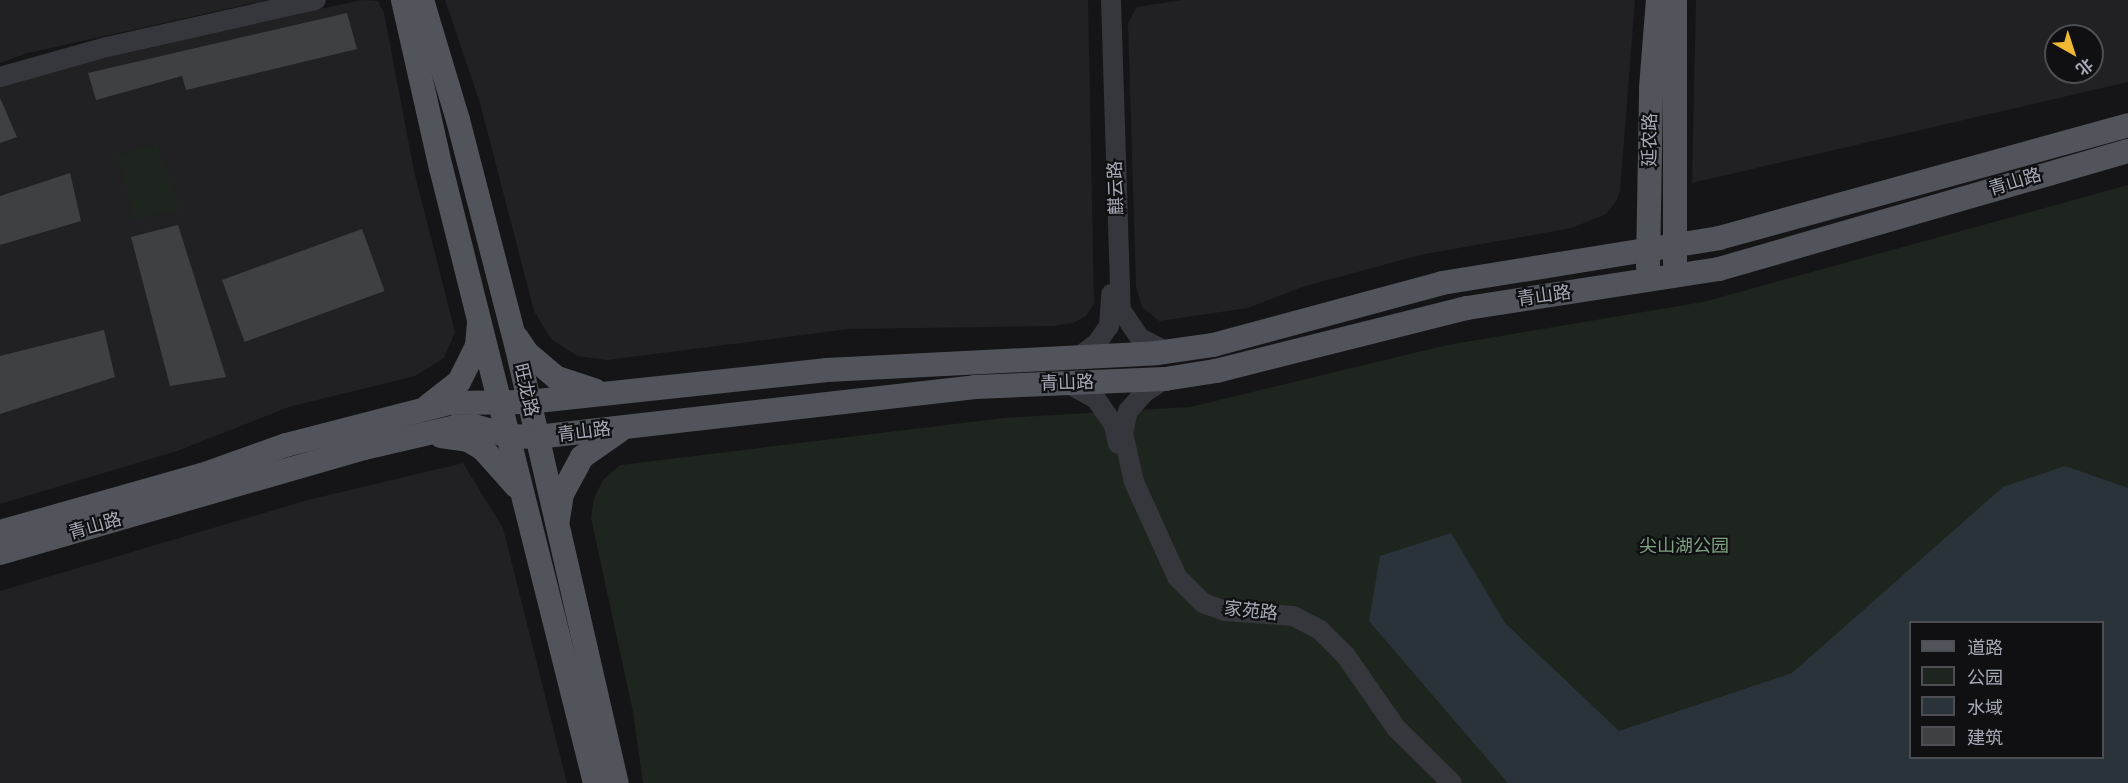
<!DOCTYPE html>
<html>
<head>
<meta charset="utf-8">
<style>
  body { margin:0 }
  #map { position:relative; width:2128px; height:783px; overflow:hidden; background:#151517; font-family:Signika,"Noto Sans SC",sans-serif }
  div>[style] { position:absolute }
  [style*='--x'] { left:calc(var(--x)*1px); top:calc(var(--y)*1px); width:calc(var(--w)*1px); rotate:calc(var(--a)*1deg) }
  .built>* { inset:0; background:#212124 }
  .green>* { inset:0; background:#1d251e }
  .water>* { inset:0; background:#2b333a }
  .building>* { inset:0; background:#3f4044; transform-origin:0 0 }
  .minor>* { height:20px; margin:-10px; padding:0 10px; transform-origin:10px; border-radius:10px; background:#36373c }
  .major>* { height:24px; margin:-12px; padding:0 12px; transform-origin:12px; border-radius:12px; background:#52545b }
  span { translate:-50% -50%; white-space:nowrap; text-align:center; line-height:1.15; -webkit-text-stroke:4.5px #101012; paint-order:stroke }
  .street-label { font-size:18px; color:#a7abb7 }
  .park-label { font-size:18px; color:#7ea282 }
  .legend { position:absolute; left:1909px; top:621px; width:195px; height:138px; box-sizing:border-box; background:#101012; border:2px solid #4c4e54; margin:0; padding:8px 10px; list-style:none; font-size:18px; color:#a7abb7 }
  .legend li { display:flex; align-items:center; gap:12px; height:30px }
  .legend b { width:30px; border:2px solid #4c4e54 }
  .north { position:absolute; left:2044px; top:24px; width:60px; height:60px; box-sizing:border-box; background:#101012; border:2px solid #4c4e54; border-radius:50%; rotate:141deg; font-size:16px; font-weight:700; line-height:24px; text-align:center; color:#a7abb7 }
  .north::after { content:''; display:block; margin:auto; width:21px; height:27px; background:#f0b934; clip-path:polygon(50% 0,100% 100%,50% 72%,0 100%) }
</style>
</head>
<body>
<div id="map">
  <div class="built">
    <div style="clip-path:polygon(0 0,267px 0,28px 53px,0 63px)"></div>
    <div style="clip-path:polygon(361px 0,378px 1px,384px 13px,414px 171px,455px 332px,444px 358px,415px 376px,289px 407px,177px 451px,0 504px,0 85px,76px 63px)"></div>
    <div style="clip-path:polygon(445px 0,1088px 0,1094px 304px,1086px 316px,1073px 323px,1054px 326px,849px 329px,607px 360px,577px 356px,551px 339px,534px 311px,480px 103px)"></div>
    <div style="clip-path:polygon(1182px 0,1635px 0,1620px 192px,1615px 203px,1606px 214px,1572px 228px,1420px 255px,1302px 287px,1248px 308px,1159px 321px,1142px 307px,1136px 287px,1128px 23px,1137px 7px)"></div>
    <div style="clip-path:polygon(evenodd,1696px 0,2128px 0,2128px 82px,1692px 183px,1696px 0,2056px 36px,2092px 36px,2092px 72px,2056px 72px,2056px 36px)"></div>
    <div style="clip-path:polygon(463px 463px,503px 528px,567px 783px,0 783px,0 591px,308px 500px)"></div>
  </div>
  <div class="green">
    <div style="clip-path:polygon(157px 143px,180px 210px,135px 219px,117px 155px)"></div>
    <div style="clip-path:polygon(evenodd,2128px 185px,2128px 783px,643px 783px,633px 712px,591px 518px,594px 498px,603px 480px,620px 465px,1004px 418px,1190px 407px,1447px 345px,1703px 302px,2128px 185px,1910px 622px,2102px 622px,2102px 758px,1910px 758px,1910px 622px)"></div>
  </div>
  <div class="water">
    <div style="clip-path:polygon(evenodd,2065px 466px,2128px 488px,2128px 783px,1508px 783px,1369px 621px,1380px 556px,1451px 533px,1505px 623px,1619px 731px,1792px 673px,2003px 487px,2065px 466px,1910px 622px,2102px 622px,2102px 758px,1910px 758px,1910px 622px)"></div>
  </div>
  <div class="building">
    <div style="clip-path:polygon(347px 13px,357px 49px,186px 90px,182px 76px,96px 100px,88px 73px)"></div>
    <div style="clip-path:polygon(0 98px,17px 137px,0 143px)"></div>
    <div style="clip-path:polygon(70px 173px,81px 221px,0 245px,0 196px)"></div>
    <div style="clip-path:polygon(178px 225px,226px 377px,170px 386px,131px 237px)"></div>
    <div style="left:362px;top:229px;width:66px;height:149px;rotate:70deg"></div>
    <div style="clip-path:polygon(104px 330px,115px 377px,0 414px,0 356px)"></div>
  </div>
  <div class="minor">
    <div style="--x:1111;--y:0;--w:310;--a:88.2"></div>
    <div style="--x:1121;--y:310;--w:34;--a:56"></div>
    <div style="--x:1140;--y:338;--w:31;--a:27"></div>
    <div style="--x:0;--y:77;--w:111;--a:-15.7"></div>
    <div style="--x:107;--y:47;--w:214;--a:-12.7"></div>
    <div style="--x:1081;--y:355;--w:20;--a:-37"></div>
    <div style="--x:1097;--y:343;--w:21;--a:-55"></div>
    <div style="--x:1109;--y:326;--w:32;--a:-86"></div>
    <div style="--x:1165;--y:379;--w:24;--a:147"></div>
    <div style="--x:1145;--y:392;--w:25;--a:132"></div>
    <div style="--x:1128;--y:411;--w:23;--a:103"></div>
    <div style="--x:1123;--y:433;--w:50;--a:77.3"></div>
    <div style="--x:1134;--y:482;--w:104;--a:65.6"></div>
    <div style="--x:1177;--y:577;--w:37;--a:45"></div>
    <div style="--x:1203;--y:603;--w:23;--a:20"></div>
    <div style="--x:1225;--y:611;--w:68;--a:4.2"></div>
    <div style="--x:1293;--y:616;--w:30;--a:27"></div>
    <div style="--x:1320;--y:630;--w:37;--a:45"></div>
    <div style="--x:1346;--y:656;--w:88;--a:55.2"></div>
    <div style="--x:1396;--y:728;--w:78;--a:44.5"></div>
    <div style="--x:1067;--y:383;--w:33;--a:29"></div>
    <div style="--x:1096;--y:399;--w:32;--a:55"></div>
    <div style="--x:1114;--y:425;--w:19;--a:78"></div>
  </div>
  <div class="major">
    <div style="--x:403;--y:0;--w:172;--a:77.3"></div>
    <div style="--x:441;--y:168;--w:634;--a:75.94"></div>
    <div style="--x:422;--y:0;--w:125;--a:73.3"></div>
    <div style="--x:458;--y:120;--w:236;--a:75.5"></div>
    <div style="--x:517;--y:348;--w:446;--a:77.1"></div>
    <div style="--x:1675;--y:263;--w:263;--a:-90"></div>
    <div style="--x:1648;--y:267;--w:179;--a:-89"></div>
    <div style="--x:1651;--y:88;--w:88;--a:-85.5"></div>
    <div style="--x:517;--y:338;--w:18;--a:56"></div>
    <div style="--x:527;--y:353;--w:39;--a:40"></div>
    <div style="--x:557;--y:378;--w:40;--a:18"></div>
    <div style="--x:428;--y:406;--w:39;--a:-38"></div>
    <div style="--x:459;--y:382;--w:40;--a:-63.4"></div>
    <div style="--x:477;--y:346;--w:21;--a:-85"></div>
    <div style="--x:441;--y:436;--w:27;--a:8"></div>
    <div style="--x:468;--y:440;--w:17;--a:31"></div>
    <div style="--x:483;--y:449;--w:50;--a:48.3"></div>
    <div style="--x:558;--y:519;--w:25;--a:-81"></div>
    <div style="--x:562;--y:494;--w:42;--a:-61.6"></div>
    <div style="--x:582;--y:457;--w:45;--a:-35.1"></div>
    <div style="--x:0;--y:532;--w:210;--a:-15.8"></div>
    <div style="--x:202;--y:475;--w:89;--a:-19.7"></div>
    <div style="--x:286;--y:445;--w:168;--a:-14.4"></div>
    <div style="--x:449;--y:403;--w:79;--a:-0.7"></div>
    <div style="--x:528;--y:402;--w:301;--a:-6.1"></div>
    <div style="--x:827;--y:370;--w:330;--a:-2.9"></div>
    <div style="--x:1157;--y:353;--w:57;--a:-8.1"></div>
    <div style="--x:1213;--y:345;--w:237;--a:-15.1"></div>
    <div style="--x:1442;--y:283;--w:281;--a:-9.2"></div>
    <div style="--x:1719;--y:238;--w:424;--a:-15.4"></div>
    <div style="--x:0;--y:553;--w:379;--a:-16.1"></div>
    <div style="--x:364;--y:448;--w:93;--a:-13"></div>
    <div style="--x:455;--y:427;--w:19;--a:-3"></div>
    <div style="--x:474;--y:426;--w:35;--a:16"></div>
    <div style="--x:508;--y:436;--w:29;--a:2"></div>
    <div style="--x:537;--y:437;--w:441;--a:-6.5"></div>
    <div style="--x:975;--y:387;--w:190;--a:-2.4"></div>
    <div style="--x:1165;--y:379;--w:52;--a:-8.9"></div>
    <div style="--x:1216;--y:371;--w:259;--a:-14.1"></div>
    <div style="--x:1467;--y:308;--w:255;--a:-8.8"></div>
    <div style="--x:1719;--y:269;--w:426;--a:-16.1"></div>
  </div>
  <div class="street-label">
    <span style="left:1650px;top:140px;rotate:-89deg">延农路</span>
    <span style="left:2015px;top:182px;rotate:-17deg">青山路</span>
    <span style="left:1116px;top:188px;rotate:-92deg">麒云路</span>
    <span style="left:1544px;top:296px;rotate:-8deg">青山路</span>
    <span style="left:1067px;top:383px;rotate:-2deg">青山路</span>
    <span style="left:526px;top:390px;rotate:77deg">旺龙路</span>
    <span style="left:584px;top:432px;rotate:-7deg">青山路</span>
    <span style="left:95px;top:526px;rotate:-16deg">青山路</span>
    <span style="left:1251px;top:611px;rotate:6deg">家苑路</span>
  </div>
  <div class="park-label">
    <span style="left:1684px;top:546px">尖山湖公园</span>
  </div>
  <ul class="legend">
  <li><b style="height:8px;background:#52545b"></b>道路</li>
  <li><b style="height:16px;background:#1d251e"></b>公园</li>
  <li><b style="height:16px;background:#2b333a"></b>水域</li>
  <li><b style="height:16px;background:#3f4044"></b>建筑</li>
  </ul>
  <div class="north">北</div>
</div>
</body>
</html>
